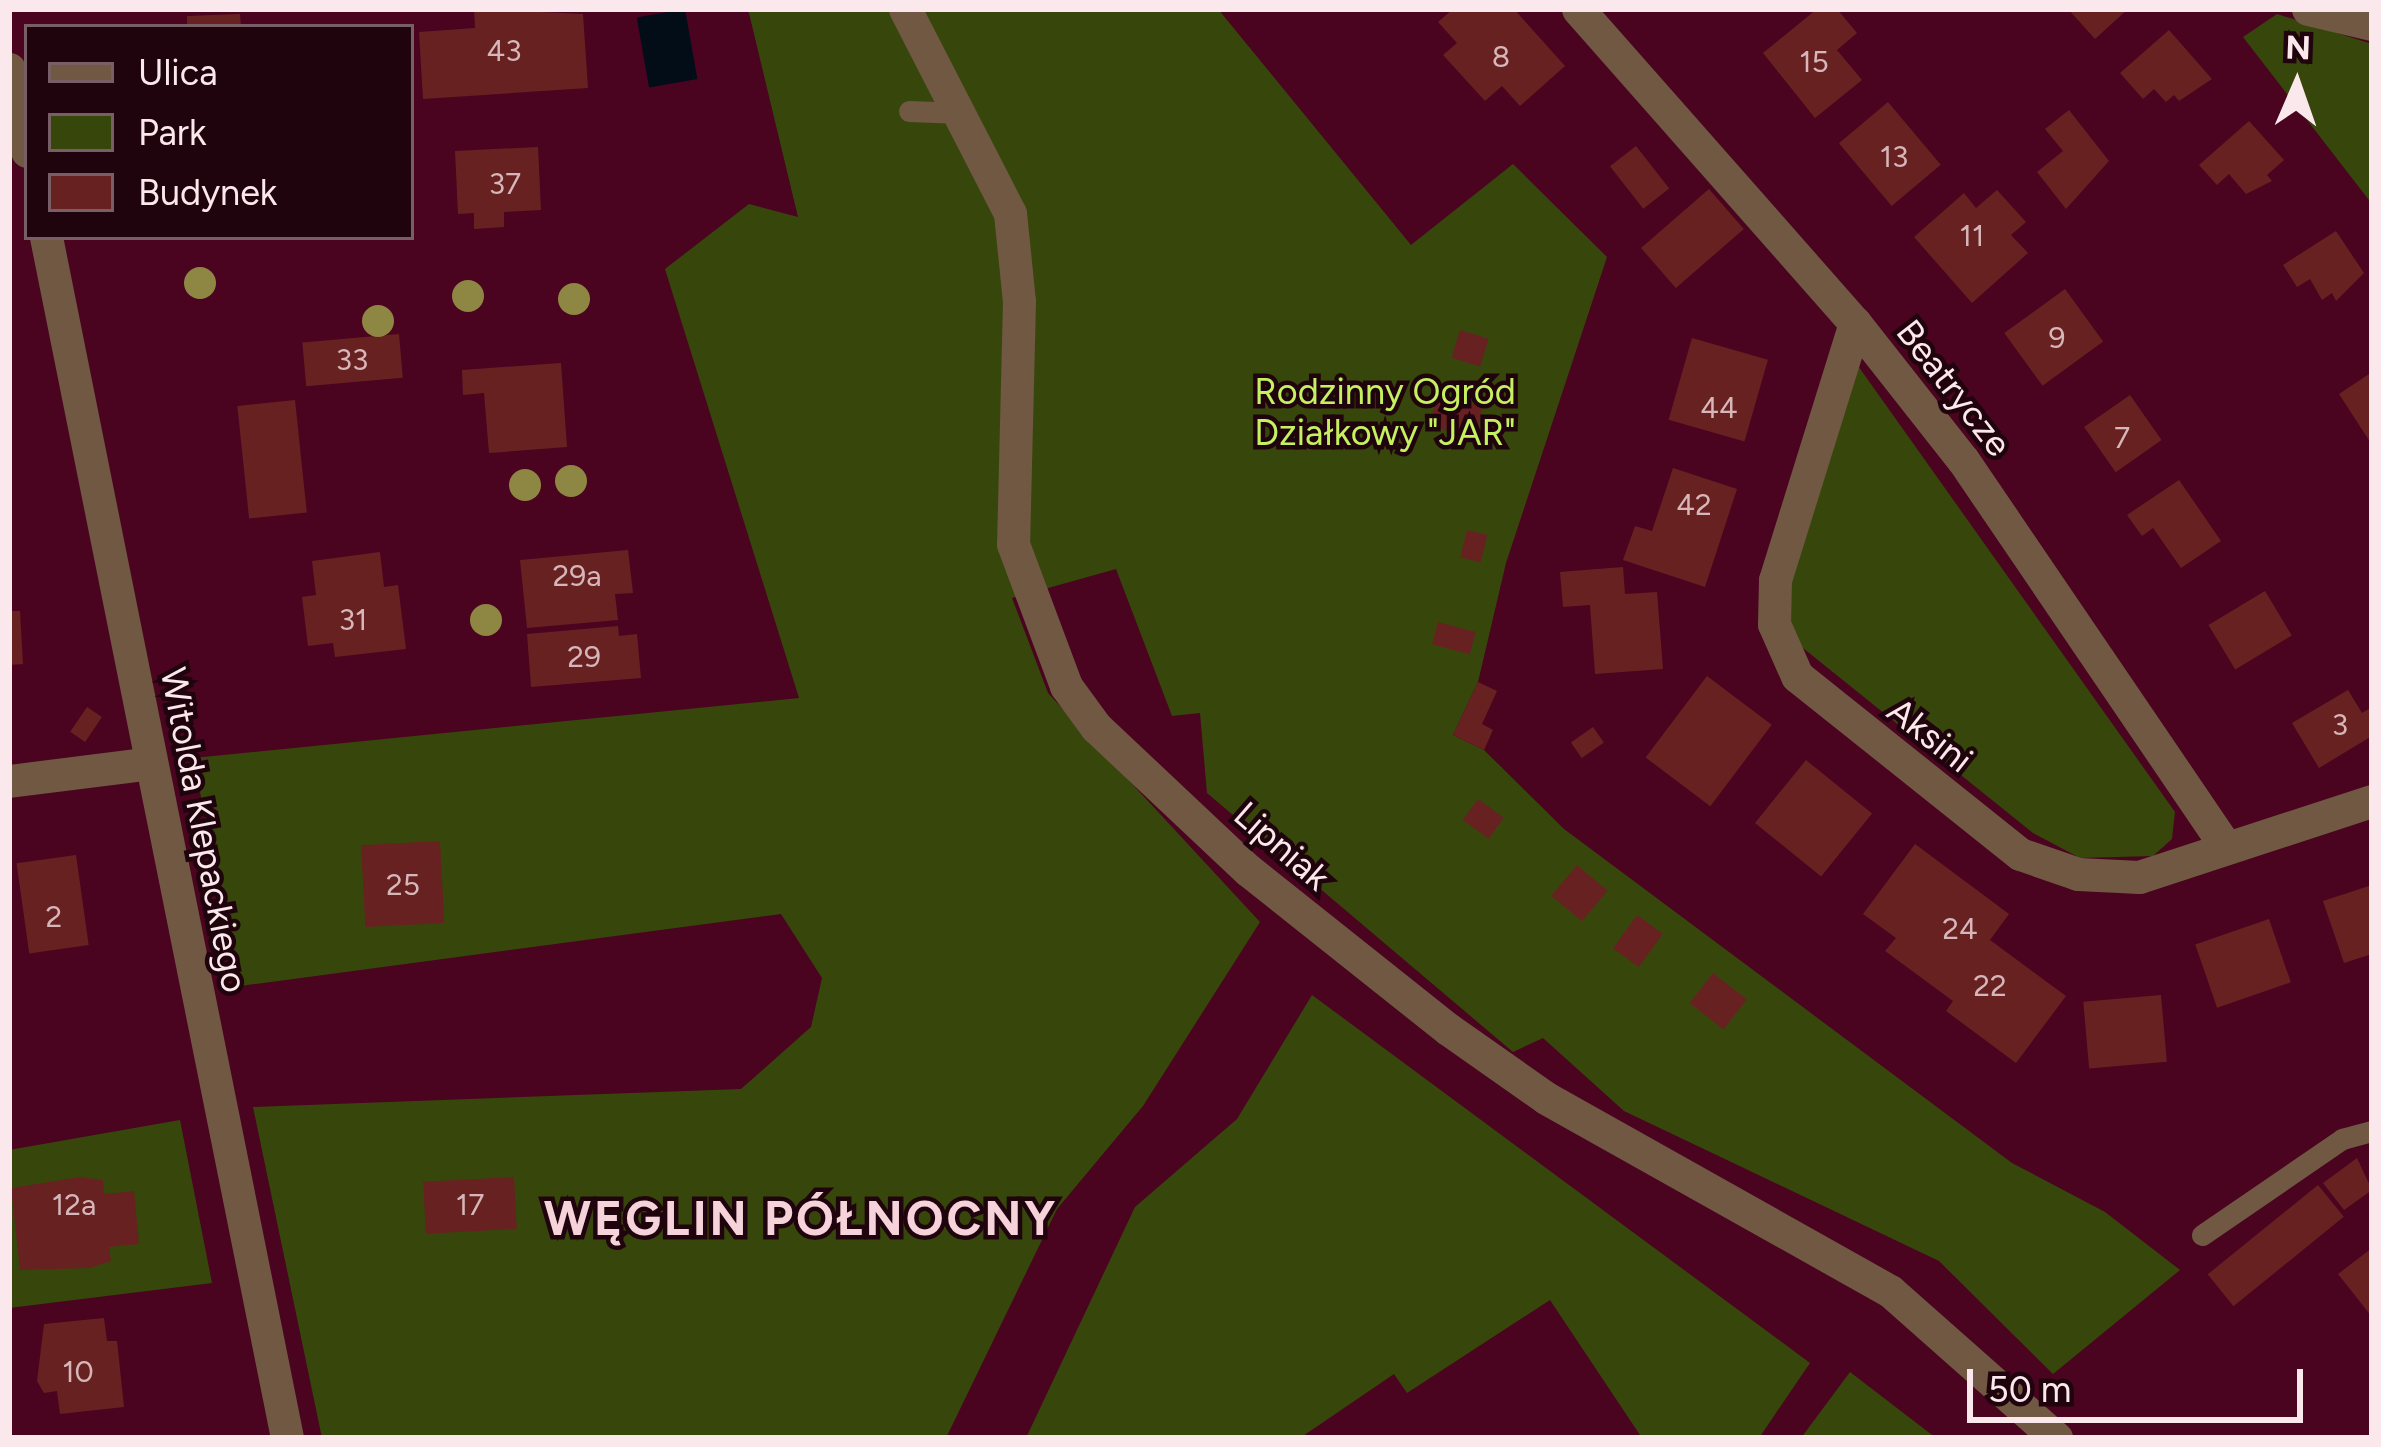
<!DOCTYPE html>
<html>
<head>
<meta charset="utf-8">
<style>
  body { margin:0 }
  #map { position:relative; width:2381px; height:1447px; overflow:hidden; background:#4a0420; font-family:Figtree,sans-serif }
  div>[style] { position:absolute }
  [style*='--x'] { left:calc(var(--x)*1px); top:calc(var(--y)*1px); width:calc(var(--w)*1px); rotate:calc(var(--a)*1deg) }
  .green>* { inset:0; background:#37470c }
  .water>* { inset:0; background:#020d17; transform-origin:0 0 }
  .building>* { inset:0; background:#682121; transform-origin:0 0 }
  .service>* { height:21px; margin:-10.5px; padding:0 10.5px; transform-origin:10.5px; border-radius:10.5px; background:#705842 }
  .minor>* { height:33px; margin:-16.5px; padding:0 16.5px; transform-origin:16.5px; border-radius:16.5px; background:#705842 }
  .trees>* { width:32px; height:32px; margin:-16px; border-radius:50%; background:#8e8643 }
  span { translate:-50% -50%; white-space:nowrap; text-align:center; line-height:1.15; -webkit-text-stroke:9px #20040d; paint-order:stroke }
  .number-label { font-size:30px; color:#d6b6b9 }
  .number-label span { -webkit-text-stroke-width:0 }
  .street-label { font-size:36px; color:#fbe8ec }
  .park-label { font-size:36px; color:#c5f05f }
  .district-label { font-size:48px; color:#f6d3da; font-weight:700; letter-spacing:3px }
  .frame { position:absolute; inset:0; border:12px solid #fbe8ec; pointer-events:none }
  .legend { position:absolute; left:24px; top:24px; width:390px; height:216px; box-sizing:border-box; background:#20040d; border:3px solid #785f66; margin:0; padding:15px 21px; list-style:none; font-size:36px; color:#fbe8ec }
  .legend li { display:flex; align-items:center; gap:24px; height:60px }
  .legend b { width:60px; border:3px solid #785f66 }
  .north { position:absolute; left:2237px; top:24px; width:120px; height:120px; -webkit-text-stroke:9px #20040d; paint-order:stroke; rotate:2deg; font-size:33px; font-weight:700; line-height:48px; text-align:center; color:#fbe8ec }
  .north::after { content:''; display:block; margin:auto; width:42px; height:54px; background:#fbe8ec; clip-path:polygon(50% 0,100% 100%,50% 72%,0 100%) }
  .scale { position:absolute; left:1967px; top:1369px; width:336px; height:54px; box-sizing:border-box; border:6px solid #fbe8ec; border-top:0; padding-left:15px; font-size:36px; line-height:42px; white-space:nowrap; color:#fbe8ec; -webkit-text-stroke:9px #20040d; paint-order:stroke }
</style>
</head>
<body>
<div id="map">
  <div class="green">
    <div style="clip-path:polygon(748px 9px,1218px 9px,1411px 245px,1513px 164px,1607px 257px,1506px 563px,1478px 682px,1453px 735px,1484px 750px,1564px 829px,2012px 1163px,2105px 1212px,2180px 1270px,2053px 1374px,1939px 1261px,1624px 1111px,1543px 1038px,1513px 1052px,1207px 793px,1200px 713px,1172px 716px,1116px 569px,1012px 598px,1048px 693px,1260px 922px,1143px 1106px,1057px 1209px,946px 1438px,322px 1438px,253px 1107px,741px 1089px,811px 1027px,822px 978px,781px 914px,240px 986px,193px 758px,799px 698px,665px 269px,749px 204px,798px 217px)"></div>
    <div style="clip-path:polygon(2277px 14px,2372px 44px,2372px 204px,2243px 37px)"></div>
    <div style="clip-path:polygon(1856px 363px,2175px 812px,2172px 839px,2153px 856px,2080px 858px,2033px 833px,1798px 644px,1784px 602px)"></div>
    <div style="clip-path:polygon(1312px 995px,1810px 1363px,1759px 1438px,1642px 1438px,1550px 1300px,1407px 1393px,1394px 1374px,1300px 1438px,1026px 1438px,1135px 1207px,1237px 1119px)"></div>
    <div style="clip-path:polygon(180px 1120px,212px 1283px,9px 1308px,9px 1150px)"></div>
    <div style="clip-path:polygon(1850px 1372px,1936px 1438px,1801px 1438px)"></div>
  </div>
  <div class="water">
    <div style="left:685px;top:9px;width:71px;height:49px;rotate:80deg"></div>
  </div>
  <div class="building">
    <div style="clip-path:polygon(474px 9px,583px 14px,588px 88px,423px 99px,419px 32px,475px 28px)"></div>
    <div style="clip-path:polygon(1453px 9px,1514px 9px,1565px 66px,1520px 106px,1502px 86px,1485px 101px,1443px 55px,1457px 43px,1438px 22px)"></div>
    <div style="clip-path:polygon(1817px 9px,1837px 9px,1857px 33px,1837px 50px,1862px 80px,1815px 118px,1763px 53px)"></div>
    <div style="clip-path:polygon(2068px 9px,2128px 9px,2095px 39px)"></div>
    <div style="clip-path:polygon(240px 14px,241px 27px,187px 27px,187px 16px)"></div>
    <div style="clip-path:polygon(2169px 30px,2212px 79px,2179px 101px,2174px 95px,2166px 102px,2154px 89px,2143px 99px,2120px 73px)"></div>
    <div style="left:1888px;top:102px;width:82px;height:64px;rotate:50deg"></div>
    <div style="clip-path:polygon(2069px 110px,2109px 161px,2066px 209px,2037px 172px,2063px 151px,2045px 129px)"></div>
    <div style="clip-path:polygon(2249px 121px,2284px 160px,2267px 175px,2272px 181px,2246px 194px,2229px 174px,2217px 185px,2199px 165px)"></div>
    <div style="left:1636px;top:146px;width:54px;height:33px;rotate:52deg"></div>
    <div style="clip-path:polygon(538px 147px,541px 210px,504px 212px,504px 227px,474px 229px,474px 213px,458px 214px,455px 151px)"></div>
    <div style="left:1709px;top:189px;width:53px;height:90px;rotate:49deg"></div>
    <div style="clip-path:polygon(1997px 190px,2026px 222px,2011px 235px,2028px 253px,1972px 303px,1914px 237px,1964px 193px,1976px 208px)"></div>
    <div style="clip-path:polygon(2336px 231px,2364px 273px,2336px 301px,2332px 293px,2322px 300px,2310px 279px,2297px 287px,2283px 265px)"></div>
    <div style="left:2065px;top:289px;width:65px;height:75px;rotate:54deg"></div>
    <div style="left:1460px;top:330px;width:30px;height:29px;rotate:17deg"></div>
    <div style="left:399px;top:334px;width:44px;height:97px;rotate:85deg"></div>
    <div style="left:1692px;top:338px;width:79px;height:85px;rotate:16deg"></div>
    <div style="clip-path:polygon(561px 363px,567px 447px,489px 453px,484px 393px,463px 395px,462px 370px)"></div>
    <div style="clip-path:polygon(2372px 372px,2372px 445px,2339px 394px)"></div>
    <div style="left:1437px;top:395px;width:47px;height:32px;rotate:13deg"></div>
    <div style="left:2130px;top:395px;width:55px;height:56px;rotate:55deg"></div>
    <div style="left:295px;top:400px;width:113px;height:58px;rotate:84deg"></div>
    <div style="clip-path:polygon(1673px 468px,1737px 489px,1705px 587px,1623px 560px,1635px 526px,1652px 531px)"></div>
    <div style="clip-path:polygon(2179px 480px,2221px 541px,2181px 568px,2153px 528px,2142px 536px,2127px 515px)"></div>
    <div style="left:1467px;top:530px;width:21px;height:28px;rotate:14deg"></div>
    <div style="clip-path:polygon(628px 550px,633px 593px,615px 594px,618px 620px,527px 628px,520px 560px)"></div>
    <div style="clip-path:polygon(380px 552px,384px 587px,398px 585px,406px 649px,335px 657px,333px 643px,308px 646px,302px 597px,316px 595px,312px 561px)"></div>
    <div style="clip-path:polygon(1623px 567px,1625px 594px,1657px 592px,1663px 669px,1595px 674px,1590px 605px,1563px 607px,1560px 572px)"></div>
    <div style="left:2265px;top:591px;width:52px;height:66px;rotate:59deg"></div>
    <div style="clip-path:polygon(9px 611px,20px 611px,23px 664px,9px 665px)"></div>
    <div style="left:1438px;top:622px;width:39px;height:23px;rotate:15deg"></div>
    <div style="clip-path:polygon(618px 626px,619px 636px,637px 634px,641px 678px,531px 687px,527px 634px)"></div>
    <div style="left:1707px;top:676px;width:81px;height:102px;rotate:37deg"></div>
    <div style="clip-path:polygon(1478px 682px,1497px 691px,1482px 724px,1493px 730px,1484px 750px,1453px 735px)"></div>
    <div style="clip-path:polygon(2348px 690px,2362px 713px,2372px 707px,2372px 736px,2319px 768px,2292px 723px)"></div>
    <div style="left:87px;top:707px;width:18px;height:30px;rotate:34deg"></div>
    <div style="left:1593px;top:727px;width:19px;height:27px;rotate:55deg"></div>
    <div style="left:1806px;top:760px;width:85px;height:81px;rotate:39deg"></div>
    <div style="left:1478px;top:799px;width:32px;height:26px;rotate:36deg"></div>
    <div style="left:440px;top:841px;width:82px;height:79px;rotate:87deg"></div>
    <div style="clip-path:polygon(1915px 844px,2009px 914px,1990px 940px,2066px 996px,2016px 1063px,1946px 1011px,1953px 1001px,1885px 951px,1896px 938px,1863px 914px)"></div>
    <div style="left:76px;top:855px;width:91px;height:60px;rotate:82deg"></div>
    <div style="left:1577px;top:865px;width:40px;height:40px;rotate:40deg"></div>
    <div style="clip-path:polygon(2372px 885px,2372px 954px,2344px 963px,2323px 901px)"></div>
    <div style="left:1637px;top:915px;width:32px;height:41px;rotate:36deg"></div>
    <div style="left:2269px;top:919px;width:67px;height:78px;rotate:71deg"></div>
    <div style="left:1713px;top:973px;width:43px;height:38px;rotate:38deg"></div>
    <div style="left:2161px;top:995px;width:67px;height:78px;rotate:85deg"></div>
    <div style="clip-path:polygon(2357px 1158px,2372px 1190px,2344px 1210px,2323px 1183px)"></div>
    <div style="clip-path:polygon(80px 1177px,103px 1180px,104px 1194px,134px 1191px,139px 1244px,109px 1247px,111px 1261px,89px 1268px,20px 1270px,11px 1188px)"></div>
    <div style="left:514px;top:1177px;width:52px;height:91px;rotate:87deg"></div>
    <div style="left:2318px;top:1185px;width:41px;height:142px;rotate:51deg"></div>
    <div style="clip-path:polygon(2372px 1248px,2372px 1317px,2338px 1274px)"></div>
    <div style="clip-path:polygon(104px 1318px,107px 1341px,117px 1341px,124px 1407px,60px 1414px,57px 1391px,44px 1393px,37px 1381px,44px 1324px)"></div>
  </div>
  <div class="service">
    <div style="--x:909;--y:111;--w:52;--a:2.2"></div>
    <div style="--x:2202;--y:1235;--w:170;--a:-34.4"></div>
    <div style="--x:2342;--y:1139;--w:31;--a:-15"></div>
  </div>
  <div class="minor">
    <div style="--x:905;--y:9;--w:229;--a:62.8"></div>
    <div style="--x:1010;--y:213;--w:88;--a:84.2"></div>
    <div style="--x:1019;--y:301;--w:243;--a:91.4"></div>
    <div style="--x:1013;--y:544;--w:152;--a:69.5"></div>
    <div style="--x:1066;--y:686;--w:51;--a:53.8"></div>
    <div style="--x:1096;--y:727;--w:209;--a:43.3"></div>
    <div style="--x:1248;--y:870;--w:256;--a:38.5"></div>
    <div style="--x:1448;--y:1029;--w:120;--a:35.1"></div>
    <div style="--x:1546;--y:1098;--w:394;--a:29.3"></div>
    <div style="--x:1890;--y:1291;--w:222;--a:41.5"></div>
    <div style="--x:1578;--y:9;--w:419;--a:48.6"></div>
    <div style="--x:1855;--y:323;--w:174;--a:51.8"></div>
    <div style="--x:1963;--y:460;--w:469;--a:55.8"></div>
    <div style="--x:2308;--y:9;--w:66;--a:13.2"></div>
    <div style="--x:9;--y:69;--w:84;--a:77.6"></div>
    <div style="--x:46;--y:237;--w:1225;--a:78.65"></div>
    <div style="--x:1855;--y:323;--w:269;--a:107.3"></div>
    <div style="--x:1775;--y:580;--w:44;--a:91.3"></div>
    <div style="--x:1774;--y:624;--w:57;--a:66.1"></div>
    <div style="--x:1797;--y:676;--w:285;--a:38.6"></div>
    <div style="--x:2020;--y:854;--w:61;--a:19"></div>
    <div style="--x:2078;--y:874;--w:61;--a:2.8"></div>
    <div style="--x:2139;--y:877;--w:245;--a:-18.1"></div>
    <div style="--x:9;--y:781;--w:143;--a:-7.2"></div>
  </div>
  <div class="trees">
    <div style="left:200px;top:283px"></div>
    <div style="left:468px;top:296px"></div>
    <div style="left:574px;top:299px"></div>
    <div style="left:378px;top:321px"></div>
    <div style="left:571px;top:481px"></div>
    <div style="left:525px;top:485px"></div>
    <div style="left:486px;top:620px"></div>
  </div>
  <div class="number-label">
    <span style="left:504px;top:51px">43</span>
    <span style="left:1501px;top:57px">8</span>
    <span style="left:1814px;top:62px">15</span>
    <span style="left:1894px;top:157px">13</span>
    <span style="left:505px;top:184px">37</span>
    <span style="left:1972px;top:236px">11</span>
    <span style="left:2057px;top:338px">9</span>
    <span style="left:352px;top:360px">33</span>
    <span style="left:1719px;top:408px">44</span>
    <span style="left:2122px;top:438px">7</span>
    <span style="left:1694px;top:505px">42</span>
    <span style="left:577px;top:576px">29a</span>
    <span style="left:353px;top:620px">31</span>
    <span style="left:584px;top:657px">29</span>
    <span style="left:2340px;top:725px">3</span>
    <span style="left:403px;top:885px">25</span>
    <span style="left:54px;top:917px">2</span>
    <span style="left:1960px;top:929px">24</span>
    <span style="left:1990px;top:986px">22</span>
    <span style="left:74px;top:1205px">12a</span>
    <span style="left:470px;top:1205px">17</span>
    <span style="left:78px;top:1372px">10</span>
  </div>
  <div class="street-label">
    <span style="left:1954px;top:388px;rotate:52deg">Beatrycze</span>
    <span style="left:1930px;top:735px;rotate:38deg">Aksini</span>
    <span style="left:204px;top:830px;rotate:79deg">Witolda Klepackiego</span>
    <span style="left:1282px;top:846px;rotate:41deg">Lipniak</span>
  </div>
  <div class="park-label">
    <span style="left:1385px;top:412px">Rodzinny Ogród<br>Działkowy "JAR"</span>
  </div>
  <div class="district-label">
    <span style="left:801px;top:1219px">WĘGLIN PÓŁNOCNY</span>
  </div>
  <div class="frame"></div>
  <ul class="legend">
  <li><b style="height:15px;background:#705842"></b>Ulica</li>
  <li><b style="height:33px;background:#37470c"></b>Park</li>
  <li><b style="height:33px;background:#682121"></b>Budynek</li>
  </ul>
  <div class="north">N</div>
  <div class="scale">50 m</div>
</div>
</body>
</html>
